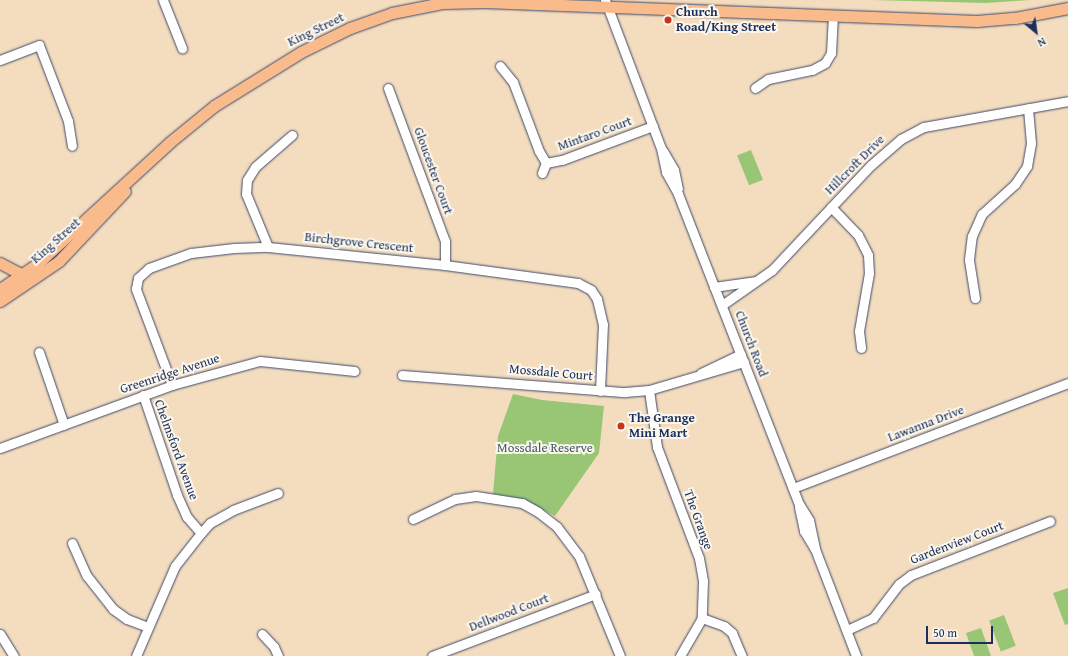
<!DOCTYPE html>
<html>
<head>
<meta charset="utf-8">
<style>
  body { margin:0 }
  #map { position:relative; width:1068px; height:656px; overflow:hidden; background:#f4dcbe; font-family:"Gentium Book Plus",serif }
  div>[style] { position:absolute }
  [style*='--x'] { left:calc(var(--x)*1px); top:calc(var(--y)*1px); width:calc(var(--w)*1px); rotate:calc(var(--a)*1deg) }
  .green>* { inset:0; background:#98c674; transform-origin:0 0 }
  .roads { filter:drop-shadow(0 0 1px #3c496c) drop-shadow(0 0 1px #3c496c) }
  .minor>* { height:9px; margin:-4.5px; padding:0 4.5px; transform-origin:4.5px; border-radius:4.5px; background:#fff }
  .major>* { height:11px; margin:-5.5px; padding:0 5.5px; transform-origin:5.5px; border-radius:5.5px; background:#fabb8c }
  .dots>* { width:11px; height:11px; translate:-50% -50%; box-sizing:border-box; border:2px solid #fbf7ec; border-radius:50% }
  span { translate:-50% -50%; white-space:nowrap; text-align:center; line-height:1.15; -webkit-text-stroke:4px #fbf7ec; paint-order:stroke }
  .poi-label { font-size:13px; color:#1b2f5e; font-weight:700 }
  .left { translate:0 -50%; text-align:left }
  .street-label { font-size:13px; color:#1b2f5e }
  .park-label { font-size:13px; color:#405c65 }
  .north { position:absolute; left:1016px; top:12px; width:40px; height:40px; -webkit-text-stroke:3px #fbf7ec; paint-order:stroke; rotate:151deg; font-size:11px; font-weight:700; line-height:16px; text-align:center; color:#1b2f5e }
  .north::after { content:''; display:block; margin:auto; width:14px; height:18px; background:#1b2f5e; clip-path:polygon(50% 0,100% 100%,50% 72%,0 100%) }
  .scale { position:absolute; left:926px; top:626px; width:67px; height:18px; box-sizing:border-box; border:2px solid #1b2f5e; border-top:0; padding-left:5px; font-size:12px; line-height:14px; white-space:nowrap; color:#1b2f5e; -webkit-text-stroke:3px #fbf7ec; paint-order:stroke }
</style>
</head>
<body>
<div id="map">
  <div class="green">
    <div style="clip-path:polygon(872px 0,1029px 0,986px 3px)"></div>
    <div style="left:751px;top:150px;width:32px;height:15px;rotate:68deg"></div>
    <div style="clip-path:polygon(513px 394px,542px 400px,604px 406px,599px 453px,555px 516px,524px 499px,493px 494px,498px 436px)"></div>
    <div style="clip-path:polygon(1068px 588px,1068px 624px,1065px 625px,1053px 593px)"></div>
    <div style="left:1004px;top:615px;width:33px;height:16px;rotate:69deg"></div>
    <div style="clip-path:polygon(981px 628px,991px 656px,974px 656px,966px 633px)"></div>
  </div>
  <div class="roads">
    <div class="minor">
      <div style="--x:163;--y:0;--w:52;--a:68.4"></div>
      <div style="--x:605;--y:0;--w:158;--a:69.3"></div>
      <div style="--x:661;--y:148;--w:25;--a:78"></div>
      <div style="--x:666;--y:172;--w:25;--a:61"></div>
      <div style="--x:678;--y:194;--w:333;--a:68.7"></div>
      <div style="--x:799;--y:504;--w:19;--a:58"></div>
      <div style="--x:809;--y:520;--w:30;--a:78"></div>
      <div style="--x:0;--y:60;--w:42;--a:-21"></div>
      <div style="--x:39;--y:45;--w:81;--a:69.1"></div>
      <div style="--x:68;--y:121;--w:25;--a:81"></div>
      <div style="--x:500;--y:66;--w:21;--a:51"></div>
      <div style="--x:513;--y:82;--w:74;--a:69.4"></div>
      <div style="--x:539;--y:151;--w:14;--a:60"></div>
      <div style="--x:546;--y:163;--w:16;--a:-11"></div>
      <div style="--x:562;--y:160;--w:97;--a:-20.5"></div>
      <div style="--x:388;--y:88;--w:163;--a:69.6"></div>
      <div style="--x:445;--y:241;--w:24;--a:90"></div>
      <div style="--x:755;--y:88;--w:16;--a:-35"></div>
      <div style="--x:768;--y:79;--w:45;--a:-11.6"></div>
      <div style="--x:812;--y:70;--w:15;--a:-28"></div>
      <div style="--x:825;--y:63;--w:12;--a:-59"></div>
      <div style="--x:831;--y:53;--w:38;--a:-87"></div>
      <div style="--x:663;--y:151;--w:22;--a:60"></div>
      <div style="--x:674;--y:170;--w:19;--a:78"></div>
      <div style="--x:542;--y:173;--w:11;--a:-68"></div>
      <div style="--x:831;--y:207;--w:39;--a:46"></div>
      <div style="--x:858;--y:235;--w:22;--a:63"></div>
      <div style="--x:868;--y:255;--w:18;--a:87"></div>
      <div style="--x:869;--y:273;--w:59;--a:99.8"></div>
      <div style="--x:859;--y:331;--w:17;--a:83"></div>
      <div style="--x:268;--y:247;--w:57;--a:-112.5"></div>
      <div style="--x:246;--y:194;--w:14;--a:-86"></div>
      <div style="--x:247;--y:180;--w:15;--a:-58"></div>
      <div style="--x:255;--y:167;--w:49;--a:-40.9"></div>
      <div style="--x:714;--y:287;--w:41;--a:-8.3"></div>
      <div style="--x:975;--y:298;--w:39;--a:-99"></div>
      <div style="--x:969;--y:259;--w:23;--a:-83"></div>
      <div style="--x:972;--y:236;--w:24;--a:-66"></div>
      <div style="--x:982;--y:214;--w:45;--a:-42.3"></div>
      <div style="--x:1015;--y:184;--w:22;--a:-56"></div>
      <div style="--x:1027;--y:166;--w:23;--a:-80"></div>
      <div style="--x:1031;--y:143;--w:35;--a:-95"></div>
      <div style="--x:722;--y:305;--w:61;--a:-35"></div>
      <div style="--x:772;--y:270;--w:144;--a:-46.7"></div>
      <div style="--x:871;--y:165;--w:40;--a:-41"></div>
      <div style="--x:901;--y:139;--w:26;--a:-28"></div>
      <div style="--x:924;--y:127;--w:146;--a:-10.2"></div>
      <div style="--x:39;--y:352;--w:77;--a:71.1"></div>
      <div style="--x:701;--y:373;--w:44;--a:-25.4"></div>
      <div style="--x:402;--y:375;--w:224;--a:4.4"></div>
      <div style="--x:625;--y:392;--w:24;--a:-5"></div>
      <div style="--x:649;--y:390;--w:99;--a:-16.4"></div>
      <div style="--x:172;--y:385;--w:103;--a:-110.6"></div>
      <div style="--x:136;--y:289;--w:11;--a:-80"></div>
      <div style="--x:138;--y:278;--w:15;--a:-42"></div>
      <div style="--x:149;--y:268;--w:45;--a:-19.7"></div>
      <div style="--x:191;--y:253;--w:43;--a:-6.6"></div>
      <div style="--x:234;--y:248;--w:34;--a:-2"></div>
      <div style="--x:268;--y:247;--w:178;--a:5.8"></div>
      <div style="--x:445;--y:265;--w:134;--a:7.7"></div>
      <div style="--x:578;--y:283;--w:15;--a:28"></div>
      <div style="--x:591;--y:290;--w:11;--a:56"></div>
      <div style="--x:597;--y:299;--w:26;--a:77"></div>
      <div style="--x:603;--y:324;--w:67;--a:92.6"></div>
      <div style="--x:649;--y:390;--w:58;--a:82"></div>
      <div style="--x:657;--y:447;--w:119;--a:69.3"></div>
      <div style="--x:699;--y:558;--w:23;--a:80"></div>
      <div style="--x:703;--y:581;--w:37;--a:92"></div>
      <div style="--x:702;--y:618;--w:44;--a:120.1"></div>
      <div style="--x:143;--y:395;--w:106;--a:71.2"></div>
      <div style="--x:177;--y:495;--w:24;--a:66"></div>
      <div style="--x:187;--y:517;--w:21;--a:49"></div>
      <div style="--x:0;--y:448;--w:183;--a:-20.1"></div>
      <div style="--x:172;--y:385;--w:91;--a:-15.3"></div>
      <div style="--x:260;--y:361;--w:95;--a:6.1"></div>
      <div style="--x:793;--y:488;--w:294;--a:-20.9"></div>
      <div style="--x:799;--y:507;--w:25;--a:78"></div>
      <div style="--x:804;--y:531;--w:21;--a:59"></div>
      <div style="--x:815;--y:549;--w:115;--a:69"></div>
      <div style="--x:413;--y:519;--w:47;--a:-25.5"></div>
      <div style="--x:455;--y:499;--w:21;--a:-8"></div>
      <div style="--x:476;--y:496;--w:47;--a:8.7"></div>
      <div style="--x:522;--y:503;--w:18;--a:29"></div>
      <div style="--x:538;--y:512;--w:24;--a:38"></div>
      <div style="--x:557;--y:527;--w:36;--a:53"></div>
      <div style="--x:579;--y:556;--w:108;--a:67.7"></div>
      <div style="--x:72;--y:543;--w:36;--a:66"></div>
      <div style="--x:87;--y:576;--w:42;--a:51.8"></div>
      <div style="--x:113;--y:609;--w:17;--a:36"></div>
      <div style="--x:127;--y:619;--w:22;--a:21"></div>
      <div style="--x:702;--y:618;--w:23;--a:20"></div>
      <div style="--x:724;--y:626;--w:11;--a:41"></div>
      <div style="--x:732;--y:633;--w:25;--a:67"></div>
      <div style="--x:847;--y:630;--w:29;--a:-25"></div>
      <div style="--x:873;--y:618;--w:43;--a:-52.6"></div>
      <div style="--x:899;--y:584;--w:15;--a:-37"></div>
      <div style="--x:911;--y:575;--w:149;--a:-21.2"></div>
      <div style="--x:0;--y:634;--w:26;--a:58"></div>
      <div style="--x:262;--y:634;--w:18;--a:47"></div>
      <div style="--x:274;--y:647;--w:10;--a:66"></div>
      <div style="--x:136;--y:656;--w:98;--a:-66.6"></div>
      <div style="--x:175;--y:566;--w:42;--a:-51.8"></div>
      <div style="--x:201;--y:533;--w:13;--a:-48"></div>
      <div style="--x:210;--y:523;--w:26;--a:-29"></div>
      <div style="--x:233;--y:510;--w:48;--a:-20.7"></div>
      <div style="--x:432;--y:656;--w:175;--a:-20.7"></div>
    </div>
    <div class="major">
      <div style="--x:0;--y:263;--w:26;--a:28"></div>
      <div style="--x:0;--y:289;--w:45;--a:-34"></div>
      <div style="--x:37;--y:264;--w:180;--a:-42.5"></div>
      <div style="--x:170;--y:142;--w:57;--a:-39.3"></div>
      <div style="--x:214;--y:106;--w:102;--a:-31.8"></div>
      <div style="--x:301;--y:52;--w:55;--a:-26.1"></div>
      <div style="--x:350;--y:28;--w:45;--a:-19.7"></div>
      <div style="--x:392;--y:13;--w:51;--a:-11.3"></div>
      <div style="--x:442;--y:3;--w:43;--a:-1.3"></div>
      <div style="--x:485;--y:2;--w:492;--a:2.2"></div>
      <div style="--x:977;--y:21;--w:38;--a:-5"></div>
      <div style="--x:1015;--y:18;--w:54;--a:-10.7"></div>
      <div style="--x:0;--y:301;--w:71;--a:-34.1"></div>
      <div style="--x:59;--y:261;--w:96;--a:-46.7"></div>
    </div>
  </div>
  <div class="dots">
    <div style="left:668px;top:20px;background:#c8321e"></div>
    <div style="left:621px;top:426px;background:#c8321e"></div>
  </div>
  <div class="poi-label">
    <span class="left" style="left:676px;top:20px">Church<br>Road/King Street</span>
    <span class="left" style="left:629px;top:426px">The Grange<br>Mini Mart</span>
  </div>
  <div class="street-label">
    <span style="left:316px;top:30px;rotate:-26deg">King Street</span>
    <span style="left:595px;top:134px;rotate:-20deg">Mintaro Court</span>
    <span style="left:855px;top:165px;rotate:-45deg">Hillcroft Drive</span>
    <span style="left:433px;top:171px;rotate:70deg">Gloucester Court</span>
    <span style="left:56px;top:241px;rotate:-42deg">King Street</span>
    <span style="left:359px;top:243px;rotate:6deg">Birchgrove Crescent</span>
    <span style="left:751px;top:344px;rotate:69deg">Church Road</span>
    <span style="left:551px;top:373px;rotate:5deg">Mossdale Court</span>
    <span style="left:170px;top:374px;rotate:-18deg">Greenridge Avenue</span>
    <span style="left:926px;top:424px;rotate:-21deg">Lawanna Drive</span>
    <span style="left:176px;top:450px;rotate:70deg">Chelmsford Avenue</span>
    <span style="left:698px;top:520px;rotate:70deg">The Grange</span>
    <span style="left:957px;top:543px;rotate:-21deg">Gardenview Court</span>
    <span style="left:509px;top:613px;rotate:-21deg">Dellwood Court</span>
  </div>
  <div class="park-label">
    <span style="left:545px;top:448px">Mossdale Reserve</span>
  </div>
  <div class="north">N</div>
  <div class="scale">50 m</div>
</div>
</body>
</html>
